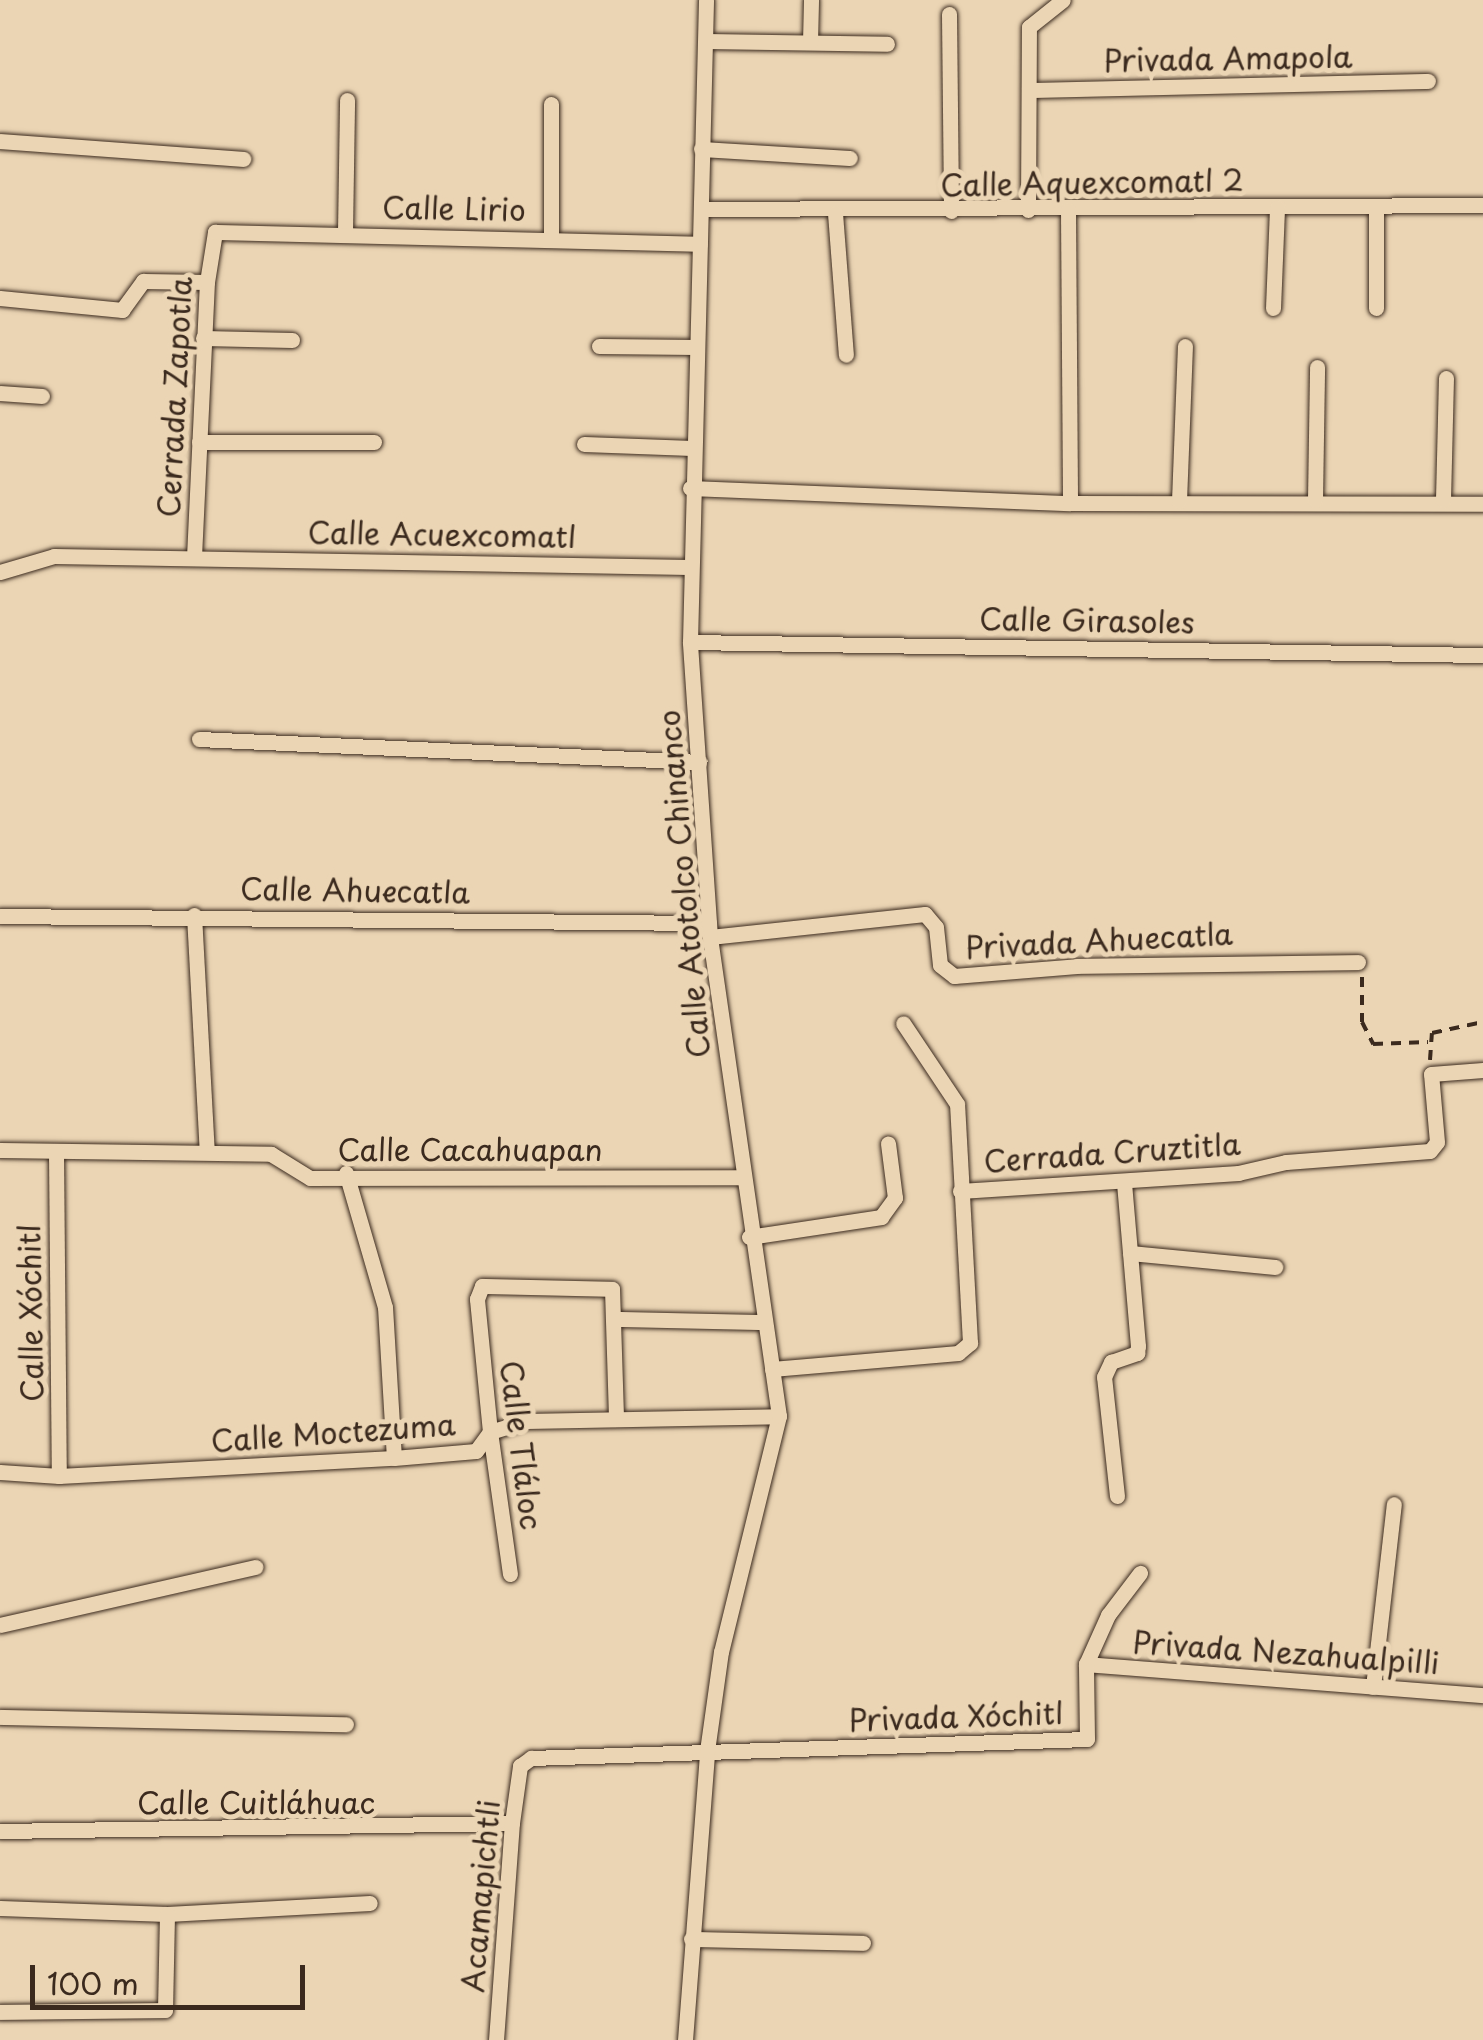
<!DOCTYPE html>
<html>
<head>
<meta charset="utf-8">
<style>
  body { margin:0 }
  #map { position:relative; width:1483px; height:2040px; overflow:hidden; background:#ebd5b4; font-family:"Playpen Sans",sans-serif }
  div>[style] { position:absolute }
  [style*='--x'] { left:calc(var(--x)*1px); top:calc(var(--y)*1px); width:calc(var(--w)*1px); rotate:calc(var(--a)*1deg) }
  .path>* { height:4px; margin-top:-2px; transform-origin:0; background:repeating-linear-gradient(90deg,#3b2a1e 0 10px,transparent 0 18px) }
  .roads { filter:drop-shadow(0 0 2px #3b2a1e) drop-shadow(0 0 2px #3b2a1e) }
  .minor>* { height:15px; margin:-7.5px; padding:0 7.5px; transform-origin:7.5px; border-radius:7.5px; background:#ebd5b4 }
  span { translate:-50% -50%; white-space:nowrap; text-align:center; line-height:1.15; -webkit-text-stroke:10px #ebd5b4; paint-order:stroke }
  .street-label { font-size:30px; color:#3b2a1e }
  .scale { position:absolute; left:30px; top:1965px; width:275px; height:45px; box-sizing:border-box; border:5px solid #3b2a1e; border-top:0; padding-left:12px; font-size:30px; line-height:35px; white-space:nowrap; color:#3b2a1e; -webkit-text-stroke:8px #ebd5b4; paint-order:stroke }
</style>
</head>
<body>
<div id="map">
  <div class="path">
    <div style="--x:1362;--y:977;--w:45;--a:90"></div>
    <div style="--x:1362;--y:1022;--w:25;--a:63"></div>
    <div style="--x:1373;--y:1044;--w:55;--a:-2.1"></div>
    <div style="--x:1430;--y:1060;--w:27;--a:-86"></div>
    <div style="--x:1432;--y:1033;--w:52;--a:-12.2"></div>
  </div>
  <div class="roads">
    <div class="minor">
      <div style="--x:949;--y:14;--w:197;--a:89.4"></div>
      <div style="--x:706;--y:41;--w:181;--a:0.9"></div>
      <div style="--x:810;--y:42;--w:42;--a:-88.6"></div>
      <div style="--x:1029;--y:90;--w:399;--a:-1.3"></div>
      <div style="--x:0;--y:141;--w:244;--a:4.2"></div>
      <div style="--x:701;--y:149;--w:149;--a:3.5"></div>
      <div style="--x:1376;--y:206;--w:102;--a:90"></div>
      <div style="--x:702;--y:209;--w:781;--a:-0.29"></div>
      <div style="--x:1028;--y:210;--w:183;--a:-89.7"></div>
      <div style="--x:1029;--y:27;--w:43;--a:-38.5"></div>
      <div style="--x:1068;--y:210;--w:293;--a:89.6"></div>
      <div style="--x:835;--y:213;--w:142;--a:85.6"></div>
      <div style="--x:345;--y:232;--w:132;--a:-89.1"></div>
      <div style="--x:551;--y:238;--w:134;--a:-90"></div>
      <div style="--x:0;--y:298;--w:123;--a:5.6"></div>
      <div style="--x:122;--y:310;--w:36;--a:-54"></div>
      <div style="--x:143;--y:281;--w:64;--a:0.9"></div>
      <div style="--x:1273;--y:308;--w:101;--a:-87.7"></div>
      <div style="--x:203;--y:338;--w:89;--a:1.3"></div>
      <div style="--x:599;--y:346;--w:97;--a:0.6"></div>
      <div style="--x:0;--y:393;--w:42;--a:4.1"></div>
      <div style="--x:199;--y:442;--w:175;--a:0"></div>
      <div style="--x:584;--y:444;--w:108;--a:2.1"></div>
      <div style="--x:690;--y:488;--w:380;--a:2.3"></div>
      <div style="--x:1070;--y:503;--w:413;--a:0.1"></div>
      <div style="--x:1315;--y:500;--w:133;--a:-89.1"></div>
      <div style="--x:1443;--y:500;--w:122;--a:-88.6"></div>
      <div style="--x:1179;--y:501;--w:155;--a:-87.8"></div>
      <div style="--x:194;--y:557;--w:275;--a:-87.3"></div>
      <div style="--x:207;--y:282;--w:51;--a:-80.9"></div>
      <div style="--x:215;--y:232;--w:485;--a:1.4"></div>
      <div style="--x:0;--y:572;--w:56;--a:-16.5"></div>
      <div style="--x:54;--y:556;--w:635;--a:0.99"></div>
      <div style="--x:690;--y:642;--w:793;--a:0.94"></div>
      <div style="--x:199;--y:739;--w:501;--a:2.63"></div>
      <div style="--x:194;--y:915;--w:237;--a:86.9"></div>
      <div style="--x:0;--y:916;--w:709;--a:0.57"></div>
      <div style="--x:710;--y:937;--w:216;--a:-6.1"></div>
      <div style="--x:925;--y:914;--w:17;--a:50"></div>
      <div style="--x:936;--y:927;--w:38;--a:84"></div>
      <div style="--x:940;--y:965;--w:18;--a:38"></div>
      <div style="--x:954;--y:976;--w:123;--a:-4.6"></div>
      <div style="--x:1077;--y:966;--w:281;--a:-0.8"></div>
      <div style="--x:0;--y:1150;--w:271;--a:0.8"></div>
      <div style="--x:271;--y:1154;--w:46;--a:31.6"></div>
      <div style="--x:310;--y:1178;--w:430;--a:-0.1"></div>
      <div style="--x:56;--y:1151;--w:325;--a:89.5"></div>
      <div style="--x:346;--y:1173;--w:140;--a:73.8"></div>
      <div style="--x:385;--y:1307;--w:151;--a:86.6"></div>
      <div style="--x:960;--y:1191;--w:279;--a:-3.7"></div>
      <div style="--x:1238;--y:1173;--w:49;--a:-12.9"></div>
      <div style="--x:1286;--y:1162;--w:144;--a:-4.4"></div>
      <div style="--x:1430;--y:1151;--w:11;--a:-52"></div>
      <div style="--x:1437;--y:1142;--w:68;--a:-95"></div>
      <div style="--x:1431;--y:1074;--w:52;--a:-4.4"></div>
      <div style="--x:749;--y:1237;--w:134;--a:-8.6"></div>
      <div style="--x:881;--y:1217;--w:24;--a:-54"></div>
      <div style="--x:895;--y:1198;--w:55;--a:-97.3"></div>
      <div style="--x:1130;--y:1253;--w:146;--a:5.5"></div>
      <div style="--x:617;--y:1319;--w:145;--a:1.2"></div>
      <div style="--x:772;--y:1369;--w:187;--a:-4.9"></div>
      <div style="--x:958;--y:1353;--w:16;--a:-40"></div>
      <div style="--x:970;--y:1343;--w:239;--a:-93.1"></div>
      <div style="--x:957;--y:1104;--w:97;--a:-123.7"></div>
      <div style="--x:0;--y:1472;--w:59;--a:3.9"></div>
      <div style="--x:59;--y:1476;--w:335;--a:-3.1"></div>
      <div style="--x:394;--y:1458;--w:82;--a:-4.9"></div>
      <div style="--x:476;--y:1451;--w:24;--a:-54"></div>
      <div style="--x:490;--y:1432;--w:38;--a:-17"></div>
      <div style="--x:526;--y:1421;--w:253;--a:-1.1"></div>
      <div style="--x:1117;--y:1496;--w:120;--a:-96.2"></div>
      <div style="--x:1104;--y:1377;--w:17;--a:-65"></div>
      <div style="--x:1111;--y:1362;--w:28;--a:-19"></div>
      <div style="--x:1137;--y:1353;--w:7;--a:-82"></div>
      <div style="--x:1138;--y:1346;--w:164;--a:-94.9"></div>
      <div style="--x:510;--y:1574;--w:143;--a:-98"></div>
      <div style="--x:490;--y:1432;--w:134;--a:-95.6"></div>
      <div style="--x:477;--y:1299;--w:14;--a:-69"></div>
      <div style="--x:482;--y:1286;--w:130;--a:1.3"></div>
      <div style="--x:612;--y:1289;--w:130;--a:88.2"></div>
      <div style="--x:0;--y:1625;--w:262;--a:-12.8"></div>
      <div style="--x:1086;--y:1664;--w:398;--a:4.5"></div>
      <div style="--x:1373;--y:1687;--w:184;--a:-83.5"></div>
      <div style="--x:0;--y:1717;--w:346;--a:1.2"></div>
      <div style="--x:0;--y:1831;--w:512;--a:-0.9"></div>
      <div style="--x:0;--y:1908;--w:167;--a:2.1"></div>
      <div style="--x:167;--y:1914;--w:203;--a:-3.1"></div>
      <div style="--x:691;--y:1939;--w:172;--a:1.3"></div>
      <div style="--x:0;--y:2012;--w:165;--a:-0.7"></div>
      <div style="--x:165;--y:2010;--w:96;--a:-88.8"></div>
      <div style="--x:496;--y:2040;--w:218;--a:-85.8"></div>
      <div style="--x:512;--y:1823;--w:58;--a:-82"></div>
      <div style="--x:520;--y:1766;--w:14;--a:-36"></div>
      <div style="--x:531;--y:1758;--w:556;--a:-1.96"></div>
      <div style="--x:1087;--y:1739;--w:75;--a:-90.8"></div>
      <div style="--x:1086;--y:1664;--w:54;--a:-65.8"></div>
      <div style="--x:1108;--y:1615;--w:53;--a:-52.7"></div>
      <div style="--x:685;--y:2040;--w:290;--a:-85.6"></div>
      <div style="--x:707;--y:1751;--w:100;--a:-82"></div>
      <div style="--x:721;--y:1652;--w:243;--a:-76.2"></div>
      <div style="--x:779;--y:1416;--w:484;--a:-98.2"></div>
      <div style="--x:710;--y:937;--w:296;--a:-93.9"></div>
      <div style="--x:690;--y:642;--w:642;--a:-88.57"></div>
    </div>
  </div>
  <div class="street-label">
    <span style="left:1228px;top:58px;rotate:-1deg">Privada Amapola</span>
    <span style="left:1092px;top:182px;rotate:-1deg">Calle Aquexcomatl 2</span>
    <span style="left:454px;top:208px;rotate:1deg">Calle Lirio</span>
    <span style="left:174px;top:397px;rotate:-87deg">Cerrada Zapotla</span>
    <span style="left:442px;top:534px;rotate:1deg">Calle Acuexcomatl</span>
    <span style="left:1087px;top:620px;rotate:1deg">Calle Girasoles</span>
    <span style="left:683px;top:884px;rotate:-95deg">Calle Atotolco Chinanco</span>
    <span style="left:355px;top:890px;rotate:1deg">Calle Ahuecatla</span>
    <span style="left:1099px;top:940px;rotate:-3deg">Privada Ahuecatla</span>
    <span style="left:470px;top:1149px">Calle Cacahuapan</span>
    <span style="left:1112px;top:1152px;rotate:-4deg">Cerrada Cruztitla</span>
    <span style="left:30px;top:1313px;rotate:-91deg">Calle Xóchitl</span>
    <span style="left:333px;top:1432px;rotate:-4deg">Calle Moctezuma</span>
    <span style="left:522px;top:1445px;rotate:83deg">Calle Tláloc</span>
    <span style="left:1286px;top:1652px;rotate:4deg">Privada Nezahualpilli</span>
    <span style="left:956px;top:1716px;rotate:-2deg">Privada Xóchitl</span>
    <span style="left:256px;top:1802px">Calle Cuitláhuac</span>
    <span style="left:480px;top:1896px;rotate:-85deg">Acamapichtli</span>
  </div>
  <div class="scale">100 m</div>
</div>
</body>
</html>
